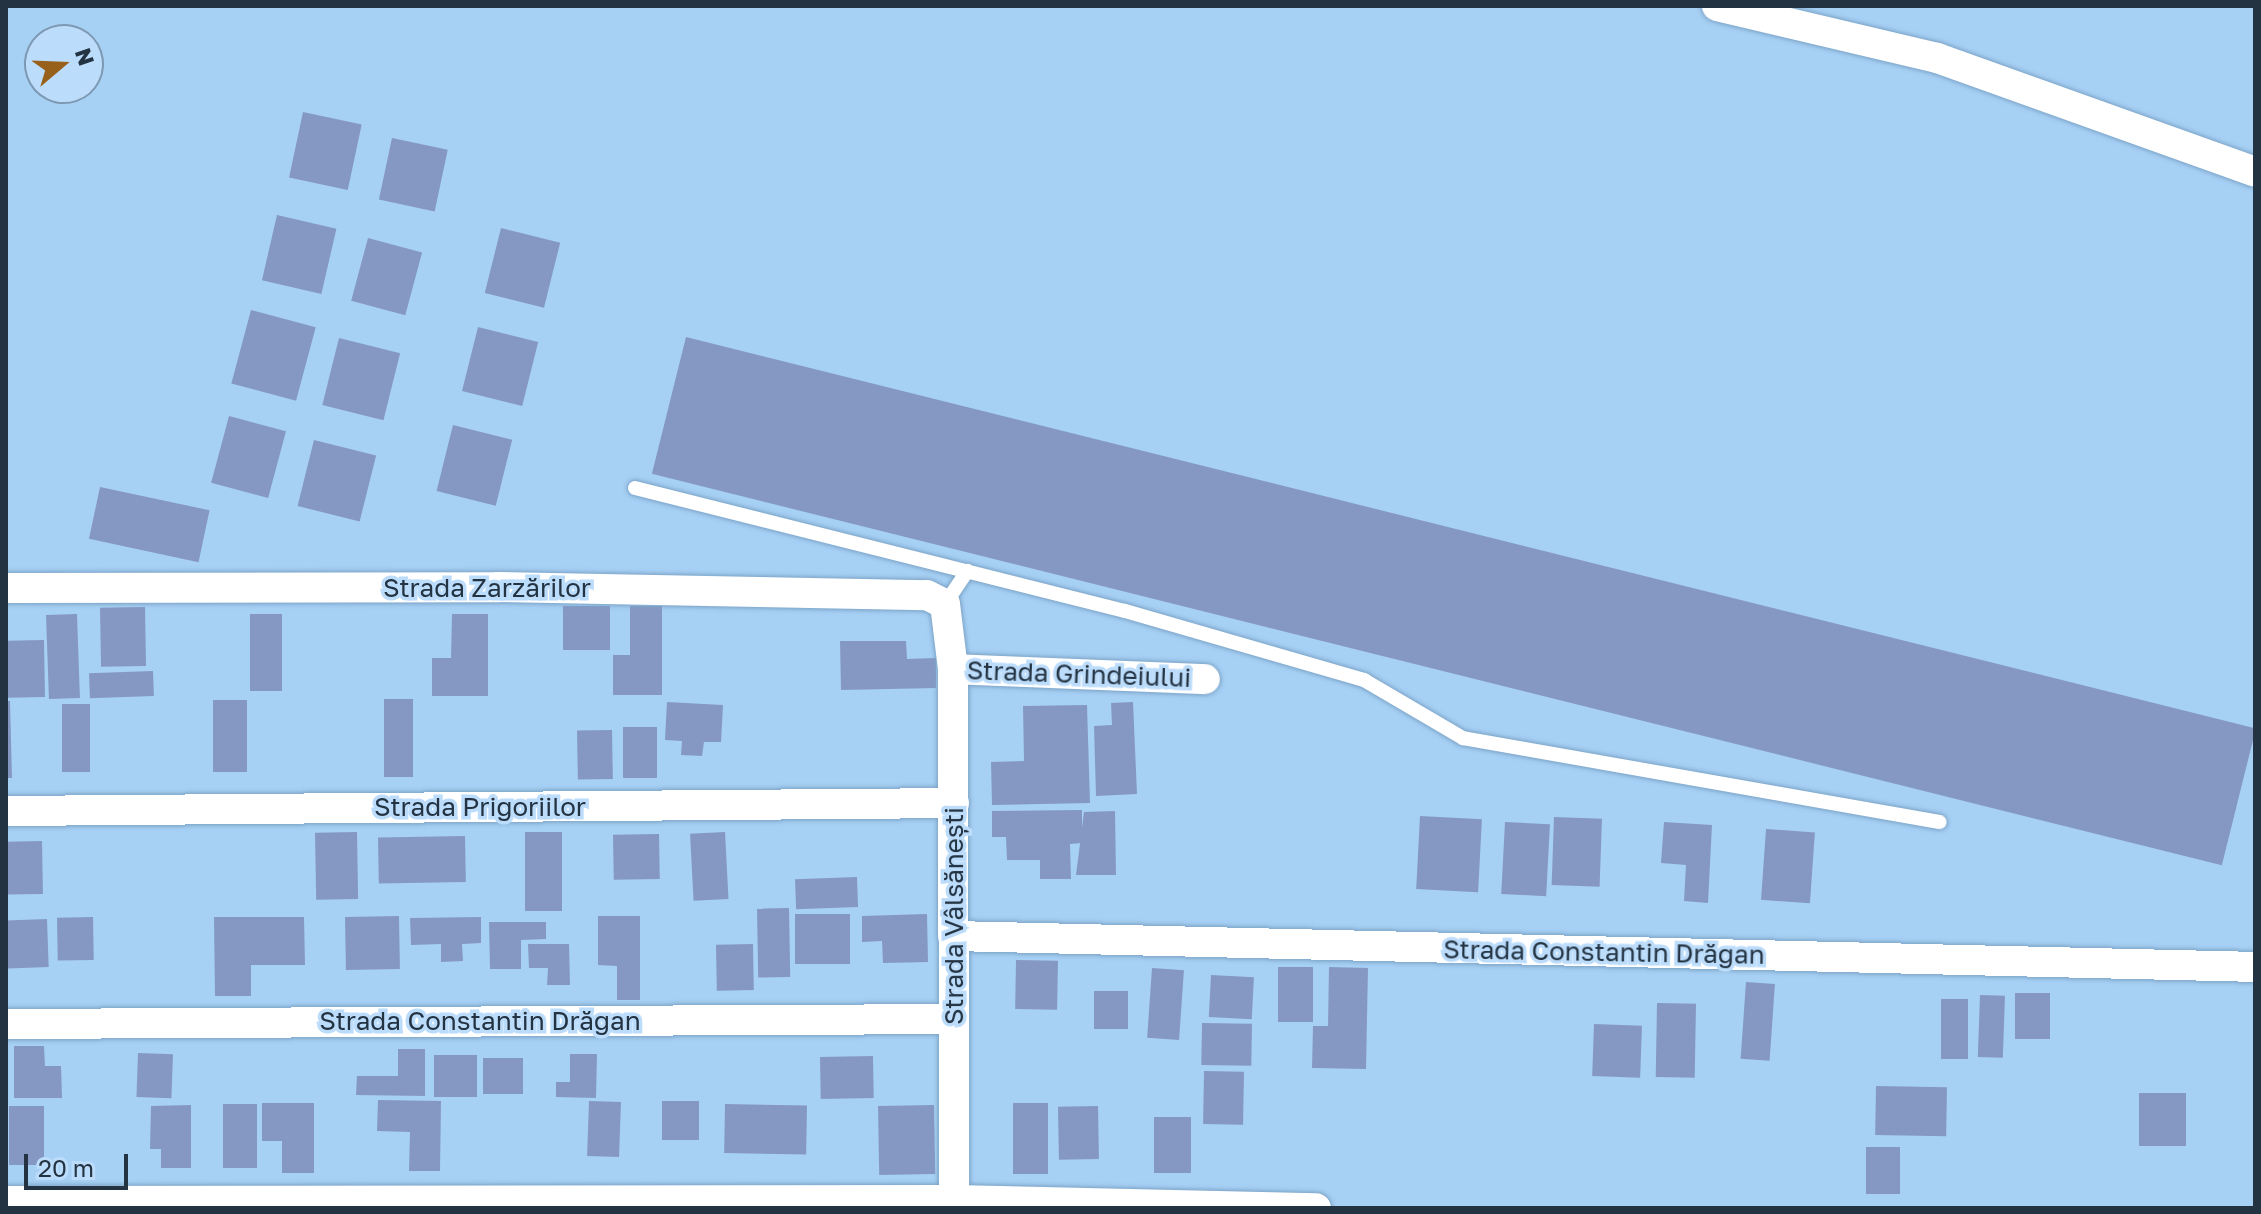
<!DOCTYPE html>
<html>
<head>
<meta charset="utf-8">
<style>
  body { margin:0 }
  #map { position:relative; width:2261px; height:1214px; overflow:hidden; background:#a7d0f5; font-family:"Golos Text",sans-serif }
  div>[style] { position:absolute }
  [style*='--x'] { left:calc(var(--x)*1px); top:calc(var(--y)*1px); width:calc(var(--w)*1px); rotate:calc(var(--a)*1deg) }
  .building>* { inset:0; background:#8598c3; transform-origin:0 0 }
  .roads { filter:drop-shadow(0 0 2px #7ca4c7) drop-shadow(0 0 2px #7ca4c7) }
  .service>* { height:14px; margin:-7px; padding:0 7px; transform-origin:7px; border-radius:7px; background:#fff }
  .minor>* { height:30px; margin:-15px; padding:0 15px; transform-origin:15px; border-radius:15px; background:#fff }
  span { translate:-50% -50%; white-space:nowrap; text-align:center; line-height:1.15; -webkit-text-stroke:7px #bcdcfb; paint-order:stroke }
  .street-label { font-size:26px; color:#233342 }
  .frame { position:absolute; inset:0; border:8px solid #233342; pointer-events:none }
  .north { position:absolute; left:24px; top:24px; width:80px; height:80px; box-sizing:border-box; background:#bcdcfb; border:2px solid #7f98b1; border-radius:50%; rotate:71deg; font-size:22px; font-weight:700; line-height:32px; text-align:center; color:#233342 }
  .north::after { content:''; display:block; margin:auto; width:28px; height:36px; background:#97601b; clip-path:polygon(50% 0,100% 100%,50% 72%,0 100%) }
  .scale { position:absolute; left:24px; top:1154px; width:104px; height:36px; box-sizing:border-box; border:4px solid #233342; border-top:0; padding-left:10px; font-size:24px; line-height:28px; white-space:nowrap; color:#233342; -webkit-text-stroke:6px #bcdcfb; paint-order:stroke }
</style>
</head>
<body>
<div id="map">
  <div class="building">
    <div style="left:303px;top:112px;width:60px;height:67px;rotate:12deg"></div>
    <div style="left:392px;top:138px;width:57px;height:63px;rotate:12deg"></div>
    <div style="left:277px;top:215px;width:61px;height:67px;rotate:13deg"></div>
    <div style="left:501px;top:228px;width:61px;height:67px;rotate:14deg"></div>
    <div style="left:368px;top:238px;width:56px;height:65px;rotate:15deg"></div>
    <div style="left:251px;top:310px;width:67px;height:76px;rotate:15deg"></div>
    <div style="left:478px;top:327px;width:62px;height:66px;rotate:14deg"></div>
    <div style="left:686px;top:337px;width:1618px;height:141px;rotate:14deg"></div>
    <div style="left:339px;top:338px;width:63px;height:69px;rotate:14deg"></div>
    <div style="left:229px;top:416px;width:59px;height:69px;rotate:15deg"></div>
    <div style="left:453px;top:425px;width:61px;height:68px;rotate:14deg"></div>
    <div style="left:314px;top:440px;width:64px;height:68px;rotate:14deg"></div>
    <div style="left:100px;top:487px;width:112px;height:53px;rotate:12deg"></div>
    <div style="left:563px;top:606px;width:47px;height:44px"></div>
    <div style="clip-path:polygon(630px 606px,662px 606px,662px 695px,613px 695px,613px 655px,630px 655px)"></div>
    <div style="left:145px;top:607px;width:59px;height:45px;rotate:89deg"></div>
    <div style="left:77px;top:614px;width:84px;height:31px;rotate:88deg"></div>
    <div style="left:250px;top:614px;width:32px;height:77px"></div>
    <div style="clip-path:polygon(452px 614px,488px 614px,488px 696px,432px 696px,432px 658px,451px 658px)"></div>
    <div style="left:44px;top:640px;width:57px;height:37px;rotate:89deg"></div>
    <div style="clip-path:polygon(840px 641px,906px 641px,907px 659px,936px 658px,936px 688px,841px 690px)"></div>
    <div style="left:153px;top:671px;width:25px;height:64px;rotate:88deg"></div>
    <div style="left:384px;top:699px;width:29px;height:78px"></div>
    <div style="left:213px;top:700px;width:34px;height:72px"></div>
    <div style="clip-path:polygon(6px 701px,10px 701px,12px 778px,6px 778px)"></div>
    <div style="clip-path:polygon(667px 702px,723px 705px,721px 742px,704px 742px,702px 756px,681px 755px,682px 741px,665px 740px)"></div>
    <div style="clip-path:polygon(1133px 702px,1137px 794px,1096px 796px,1094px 726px,1112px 725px,1111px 703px)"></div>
    <div style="left:62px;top:704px;width:28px;height:68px"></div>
    <div style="clip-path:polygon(1087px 705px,1090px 803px,992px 805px,991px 762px,1024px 761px,1023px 706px)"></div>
    <div style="left:657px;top:727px;width:51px;height:34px;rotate:90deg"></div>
    <div style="left:612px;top:730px;width:49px;height:35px;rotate:89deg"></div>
    <div style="clip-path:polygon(1082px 810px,1082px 843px,1070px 844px,1071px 879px,1040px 879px,1040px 860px,1007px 860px,1006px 837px,992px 837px,992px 811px)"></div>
    <div style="clip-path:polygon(1115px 811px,1116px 875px,1076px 875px,1084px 812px)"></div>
    <div style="left:1420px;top:816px;width:62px;height:73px;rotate:3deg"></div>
    <div style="left:1554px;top:817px;width:48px;height:68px;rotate:2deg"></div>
    <div style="left:1505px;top:822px;width:45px;height:72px;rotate:3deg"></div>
    <div style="clip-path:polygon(1664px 822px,1712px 825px,1708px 903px,1684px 901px,1686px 865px,1661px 863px)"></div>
    <div style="left:1766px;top:829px;width:49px;height:71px;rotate:4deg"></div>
    <div style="left:357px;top:832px;width:67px;height:42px;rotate:89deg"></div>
    <div style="left:525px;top:832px;width:37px;height:79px"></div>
    <div style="left:725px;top:832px;width:67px;height:35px;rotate:87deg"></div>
    <div style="left:659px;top:834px;width:45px;height:46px;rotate:89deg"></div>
    <div style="left:465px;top:836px;width:46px;height:87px;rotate:89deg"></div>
    <div style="left:42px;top:841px;width:53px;height:36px;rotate:89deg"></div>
    <div style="left:857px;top:877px;width:30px;height:62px;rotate:88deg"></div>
    <div style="left:789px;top:908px;width:69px;height:32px;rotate:89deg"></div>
    <div style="left:850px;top:914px;width:50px;height:55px;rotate:90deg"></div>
    <div style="clip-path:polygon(927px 914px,928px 962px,883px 963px,882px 941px,862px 942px,862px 916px)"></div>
    <div style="left:399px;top:916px;width:53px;height:54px;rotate:89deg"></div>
    <div style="clip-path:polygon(598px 916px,640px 916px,640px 1000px,617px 1000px,617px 966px,598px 965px)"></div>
    <div style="left:93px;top:917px;width:43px;height:36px;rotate:89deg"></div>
    <div style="clip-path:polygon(214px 917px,304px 917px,305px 965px,251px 965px,251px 996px,215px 996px)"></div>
    <div style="clip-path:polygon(481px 917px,481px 943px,462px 944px,463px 961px,441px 962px,441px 944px,411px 945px,410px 918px)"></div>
    <div style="left:47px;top:919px;width:48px;height:41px;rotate:88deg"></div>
    <div style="clip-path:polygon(489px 922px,546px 922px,546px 939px,521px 940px,521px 969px,490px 969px)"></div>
    <div style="clip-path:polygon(528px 944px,569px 944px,570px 985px,547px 985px,548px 968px,529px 968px)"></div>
    <div style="left:753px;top:944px;width:46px;height:37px;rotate:89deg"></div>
    <div style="left:1016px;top:960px;width:42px;height:49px;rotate:1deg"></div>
    <div style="left:1278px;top:967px;width:35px;height:55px"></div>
    <div style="clip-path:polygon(1329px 967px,1368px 968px,1366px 1069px,1312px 1068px,1313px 1026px,1328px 1026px)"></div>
    <div style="left:1152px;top:968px;width:32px;height:70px;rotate:4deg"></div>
    <div style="left:1211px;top:975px;width:43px;height:42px;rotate:3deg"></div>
    <div style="left:1746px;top:982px;width:29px;height:77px;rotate:4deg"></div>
    <div style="left:1094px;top:991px;width:34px;height:38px"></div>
    <div style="left:2015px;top:993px;width:35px;height:46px"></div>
    <div style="left:1980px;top:995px;width:25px;height:62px;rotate:2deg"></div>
    <div style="left:1941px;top:999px;width:27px;height:60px"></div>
    <div style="left:1657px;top:1003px;width:39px;height:74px;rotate:1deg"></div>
    <div style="left:1202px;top:1023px;width:50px;height:42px;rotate:1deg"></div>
    <div style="left:1594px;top:1024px;width:48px;height:52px;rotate:2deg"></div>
    <div style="clip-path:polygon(14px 1046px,44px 1046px,45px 1066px,61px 1066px,62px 1098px,14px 1098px)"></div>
    <div style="clip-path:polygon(398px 1049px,425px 1049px,425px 1096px,356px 1095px,357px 1076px,398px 1076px)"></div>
    <div style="left:138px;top:1053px;width:35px;height:44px;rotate:2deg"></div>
    <div style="clip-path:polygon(570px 1054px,597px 1054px,596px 1098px,556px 1097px,556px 1082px,570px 1082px)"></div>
    <div style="left:434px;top:1055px;width:43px;height:42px"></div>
    <div style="left:873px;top:1056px;width:42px;height:53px;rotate:89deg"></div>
    <div style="left:483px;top:1058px;width:40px;height:36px"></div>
    <div style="left:1204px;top:1071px;width:40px;height:53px;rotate:1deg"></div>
    <div style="left:1876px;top:1086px;width:71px;height:49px;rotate:1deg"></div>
    <div style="left:2139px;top:1093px;width:47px;height:53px"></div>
    <div style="clip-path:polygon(378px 1100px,441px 1101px,440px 1171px,409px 1171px,410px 1132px,377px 1131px)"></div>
    <div style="left:589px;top:1101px;width:32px;height:55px;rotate:2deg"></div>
    <div style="left:662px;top:1101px;width:37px;height:39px"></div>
    <div style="clip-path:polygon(262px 1103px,314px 1103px,314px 1173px,282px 1173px,282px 1141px,262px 1141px)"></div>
    <div style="left:1013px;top:1103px;width:35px;height:71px"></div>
    <div style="left:223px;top:1104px;width:34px;height:64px"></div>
    <div style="left:725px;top:1104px;width:82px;height:49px;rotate:1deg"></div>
    <div style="clip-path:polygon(191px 1105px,191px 1168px,161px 1168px,161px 1149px,150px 1149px,151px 1106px)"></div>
    <div style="left:934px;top:1105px;width:69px;height:56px;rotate:89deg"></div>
    <div style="left:9px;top:1106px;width:35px;height:59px"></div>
    <div style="left:1098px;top:1106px;width:53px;height:40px;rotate:89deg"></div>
    <div style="left:1154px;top:1117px;width:37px;height:56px"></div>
    <div style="left:1866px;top:1147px;width:34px;height:47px"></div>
  </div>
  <div class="roads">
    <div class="service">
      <div style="--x:635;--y:488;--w:505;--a:14.09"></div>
      <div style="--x:1125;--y:611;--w:249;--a:16.1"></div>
      <div style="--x:1364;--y:680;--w:115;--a:30.4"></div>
      <div style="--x:1463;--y:738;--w:484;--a:10"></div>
      <div style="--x:945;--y:604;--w:40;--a:-56"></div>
    </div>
    <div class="minor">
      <div style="--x:1717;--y:6;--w:226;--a:13.3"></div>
      <div style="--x:1937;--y:58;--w:338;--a:19.7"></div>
      <div style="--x:6;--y:588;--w:492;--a:-0.1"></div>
      <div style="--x:498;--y:587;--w:429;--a:1.1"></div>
      <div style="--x:927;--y:595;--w:20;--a:27"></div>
      <div style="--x:945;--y:604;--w:65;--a:83"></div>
      <div style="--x:953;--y:669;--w:539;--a:89.89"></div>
      <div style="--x:953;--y:669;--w:252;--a:2.3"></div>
      <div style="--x:6;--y:811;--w:948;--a:-0.48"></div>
      <div style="--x:953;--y:936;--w:1302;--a:1.36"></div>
      <div style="--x:6;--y:1024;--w:948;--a:-0.3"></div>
      <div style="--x:6;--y:1201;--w:948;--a:-0.06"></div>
      <div style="--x:954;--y:1200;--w:362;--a:1.3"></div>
    </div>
  </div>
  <div class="street-label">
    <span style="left:487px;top:588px">Strada Zarzărilor</span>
    <span style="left:1079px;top:674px;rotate:2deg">Strada Grindeiului</span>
    <span style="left:480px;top:807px">Strada Prigoriilor</span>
    <span style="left:954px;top:916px;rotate:-90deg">Strada Vâlsănești</span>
    <span style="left:1604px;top:952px;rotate:1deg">Strada Constantin Drăgan</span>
    <span style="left:480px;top:1021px">Strada Constantin Drăgan</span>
  </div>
  <div class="frame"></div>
  <div class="north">N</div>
  <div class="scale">20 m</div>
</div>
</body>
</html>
